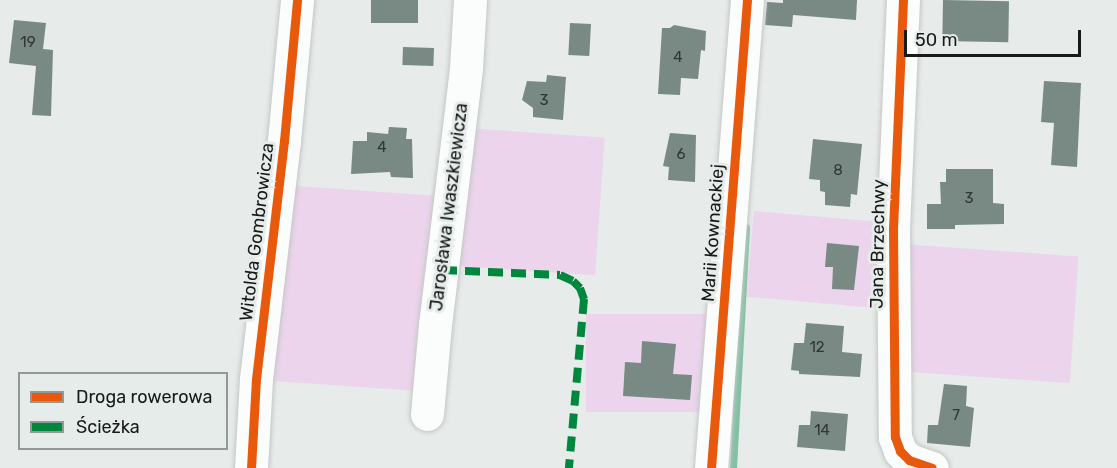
<!DOCTYPE html>
<html>
<head>
<meta charset="utf-8">
<style>
  body { margin:0 }
  #map { position:relative; width:1117px; height:468px; overflow:hidden; background:#e7ebe9; font-family:Rubik,sans-serif }
  div>[style] { position:absolute }
  [style*='--x'] { left:calc(var(--x)*1px); top:calc(var(--y)*1px); width:calc(var(--w)*1px); rotate:calc(var(--a)*1deg) }
  .green>* { inset:0; background:#ebd4ec; transform-origin:0 0 }
  .stream>* { height:7px; margin:-3.5px; padding:0 3.5px; transform-origin:3.5px; border-radius:3.5px; background:#82c1a4 }
  .building>* { inset:0; background:#788a83; transform-origin:0 0 }
  .roads { filter:drop-shadow(0 0 2px #c4c7c5) drop-shadow(0 0 2px #c4c7c5) }
  .minor>* { height:33px; margin:-16.5px; padding:0 16.5px; transform-origin:16.5px; border-radius:16.5px; background:#fbfcfc }
  .quiet>* { height:8px; margin-top:-4px; transform-origin:0; background:repeating-linear-gradient(90deg,#00873e 0 15px,transparent 0 23px) }
  .cycleway>* { height:9px; margin:-4.5px; padding:0 4.5px; transform-origin:4.5px; border-radius:4.5px; background:#e8590c }
  span { translate:-50% -50%; white-space:nowrap; text-align:center; line-height:1.15; -webkit-text-stroke:6px #e6ece9; paint-order:stroke }
  .number-label { font-size:15px; color:#303634 }
  .number-label span { -webkit-text-stroke-width:0 }
  .street-label { font-size:18px; color:#181a19 }
  .legend { position:absolute; left:18px; top:372px; width:210px; height:78px; box-sizing:border-box; background:#e6ece9; border:2px solid #949896; margin:0; padding:8px 10px; list-style:none; font-size:18px; color:#181a19 }
  .legend li { display:flex; align-items:center; gap:12px; height:30px }
  .legend b { width:30px; border:2px solid #949896 }
  .scale { position:absolute; left:904px; top:30px; width:177px; height:27px; box-sizing:border-box; border:3px solid #181a19; border-top:0; padding-left:8px; font-size:18px; line-height:21px; white-space:nowrap; color:#181a19; -webkit-text-stroke:4px #e6ece9; paint-order:stroke }
</style>
</head>
<body>
<div id="map">
  <div class="green">
    <div style="left:466px;top:128px;width:139px;height:138px;rotate:4deg"></div>
    <div style="left:281px;top:185px;width:158px;height:196px;rotate:4deg"></div>
    <div style="left:754px;top:211px;width:134px;height:86px;rotate:5deg"></div>
    <div style="left:901px;top:244px;width:178px;height:127px;rotate:4deg"></div>
    <div style="left:586px;top:314px;width:150px;height:98px"></div>
  </div>
  <div class="stream">
    <div style="--x:733;--y:468;--w:241;--a:-86.9"></div>
  </div>
  <div class="building">
    <div style="left:371px;top:0;width:47px;height:23px"></div>
    <div style="clip-path:polygon(783px 0,857px 0,856px 20px,793px 15px,792px 27px,765px 25px,767px 2px,783px 3px)"></div>
    <div style="left:943px;top:0;width:66px;height:41px;rotate:1deg"></div>
    <div style="clip-path:polygon(14px 20px,46px 23px,43px 49px,53px 50px,51px 116px,32px 115px,36px 66px,9px 63px)"></div>
    <div style="left:570px;top:23px;width:21px;height:32px;rotate:3deg"></div>
    <div style="clip-path:polygon(674px 25px,706px 31px,705px 51px,701px 50px,698px 79px,681px 78px,680px 95px,658px 94px,662px 28px,670px 28px)"></div>
    <div style="left:403px;top:47px;width:31px;height:18px;rotate:2deg"></div>
    <div style="clip-path:polygon(547px 75px,566px 77px,563px 120px,533px 117px,533px 108px,522px 100px,527px 81px,546px 82px)"></div>
    <div style="clip-path:polygon(1044px 81px,1081px 83px,1077px 167px,1051px 165px,1054px 123px,1041px 122px)"></div>
    <div style="clip-path:polygon(389px 127px,407px 128px,406px 139px,412px 139px,413px 178px,391px 177px,390px 172px,351px 174px,353px 141px,367px 141px,367px 132px,388px 134px)"></div>
    <div style="clip-path:polygon(670px 133px,696px 135px,695px 182px,668px 180px,669px 167px,663px 166px)"></div>
    <div style="clip-path:polygon(813px 139px,862px 144px,857px 195px,851px 194px,850px 207px,825px 205px,825px 192px,820px 191px,820px 180px,809px 179px)"></div>
    <div style="clip-path:polygon(946px 169px,993px 169px,993px 203px,1004px 204px,1004px 224px,955px 225px,955px 229px,927px 229px,927px 204px,941px 204px,940px 182px,946px 182px)"></div>
    <div style="clip-path:polygon(827px 243px,859px 246px,854px 290px,832px 289px,833px 267px,825px 267px)"></div>
    <div style="clip-path:polygon(806px 323px,844px 326px,842px 352px,862px 354px,860px 377px,799px 374px,799px 371px,791px 370px,794px 343px,804px 343px)"></div>
    <div style="clip-path:polygon(642px 341px,676px 344px,673px 374px,692px 375px,690px 400px,623px 396px,625px 362px,641px 363px)"></div>
    <div style="clip-path:polygon(944px 384px,967px 386px,966px 406px,974px 408px,970px 447px,927px 443px,928px 425px,938px 425px)"></div>
    <div style="clip-path:polygon(811px 411px,848px 414px,845px 451px,797px 447px,799px 425px,810px 425px)"></div>
  </div>
  <div class="roads">
    <div class="minor">
      <div style="--x:903;--y:0;--w:228;--a:92.5"></div>
      <div style="--x:893;--y:228;--w:209;--a:89.5"></div>
      <div style="--x:895;--y:437;--w:15;--a:70"></div>
      <div style="--x:900;--y:451;--w:13;--a:45"></div>
      <div style="--x:909;--y:460;--w:24;--a:19"></div>
      <div style="--x:427;--y:414;--w:89;--a:-84.9"></div>
      <div style="--x:435;--y:325;--w:259;--a:-83.1"></div>
      <div style="--x:466;--y:68;--w:68;--a:-86.6"></div>
      <div style="--x:251;--y:468;--w:89;--a:-86.8"></div>
      <div style="--x:256;--y:379;--w:240;--a:-83.3"></div>
      <div style="--x:284;--y:141;--w:142;--a:-84.7"></div>
      <div style="--x:711;--y:468;--w:469;--a:-85.6"></div>
    </div>
  </div>
  <div class="quiet">
    <div style="--x:442;--y:270;--w:118;--a:2.4"></div>
    <div style="--x:560;--y:275;--w:14;--a:25"></div>
    <div style="--x:573;--y:281;--w:10;--a:45"></div>
    <div style="--x:580;--y:288;--w:12;--a:70"></div>
    <div style="--x:584;--y:299;--w:170;--a:95.1"></div>
  </div>
  <div class="cycleway">
    <div style="--x:903;--y:0;--w:228;--a:92.5"></div>
    <div style="--x:893;--y:228;--w:209;--a:89.5"></div>
    <div style="--x:895;--y:437;--w:15;--a:70"></div>
    <div style="--x:900;--y:451;--w:13;--a:45"></div>
    <div style="--x:909;--y:460;--w:24;--a:19"></div>
    <div style="--x:251;--y:468;--w:89;--a:-86.8"></div>
    <div style="--x:256;--y:379;--w:240;--a:-83.3"></div>
    <div style="--x:284;--y:141;--w:142;--a:-84.7"></div>
    <div style="--x:711;--y:468;--w:469;--a:-85.6"></div>
  </div>
  <div class="number-label">
    <span style="left:28px;top:43px">19</span>
    <span style="left:678px;top:58px">4</span>
    <span style="left:544px;top:101px">3</span>
    <span style="left:382px;top:148px">4</span>
    <span style="left:681px;top:155px">6</span>
    <span style="left:838px;top:171px">8</span>
    <span style="left:969px;top:199px">3</span>
    <span style="left:817px;top:348px">12</span>
    <span style="left:956px;top:416px">7</span>
    <span style="left:822px;top:431px">14</span>
  </div>
  <div class="street-label">
    <span style="left:449px;top:207px;rotate:-83deg">Jarosława Iwaszkiewicza</span>
    <span style="left:257px;top:232px;rotate:-83deg">Witolda Gombrowicza</span>
    <span style="left:713px;top:233px;rotate:-86deg">Marii Kownackiej</span>
    <span style="left:878px;top:244px;rotate:-89deg">Jana Brzechwy</span>
  </div>
  <ul class="legend">
  <li><b style="height:8px;background:#e8590c"></b>Droga rowerowa</li>
  <li><b style="height:8px;background:#00873e"></b>Ścieżka</li>
  </ul>
  <div class="scale">50 m</div>
</div>
</body>
</html>
